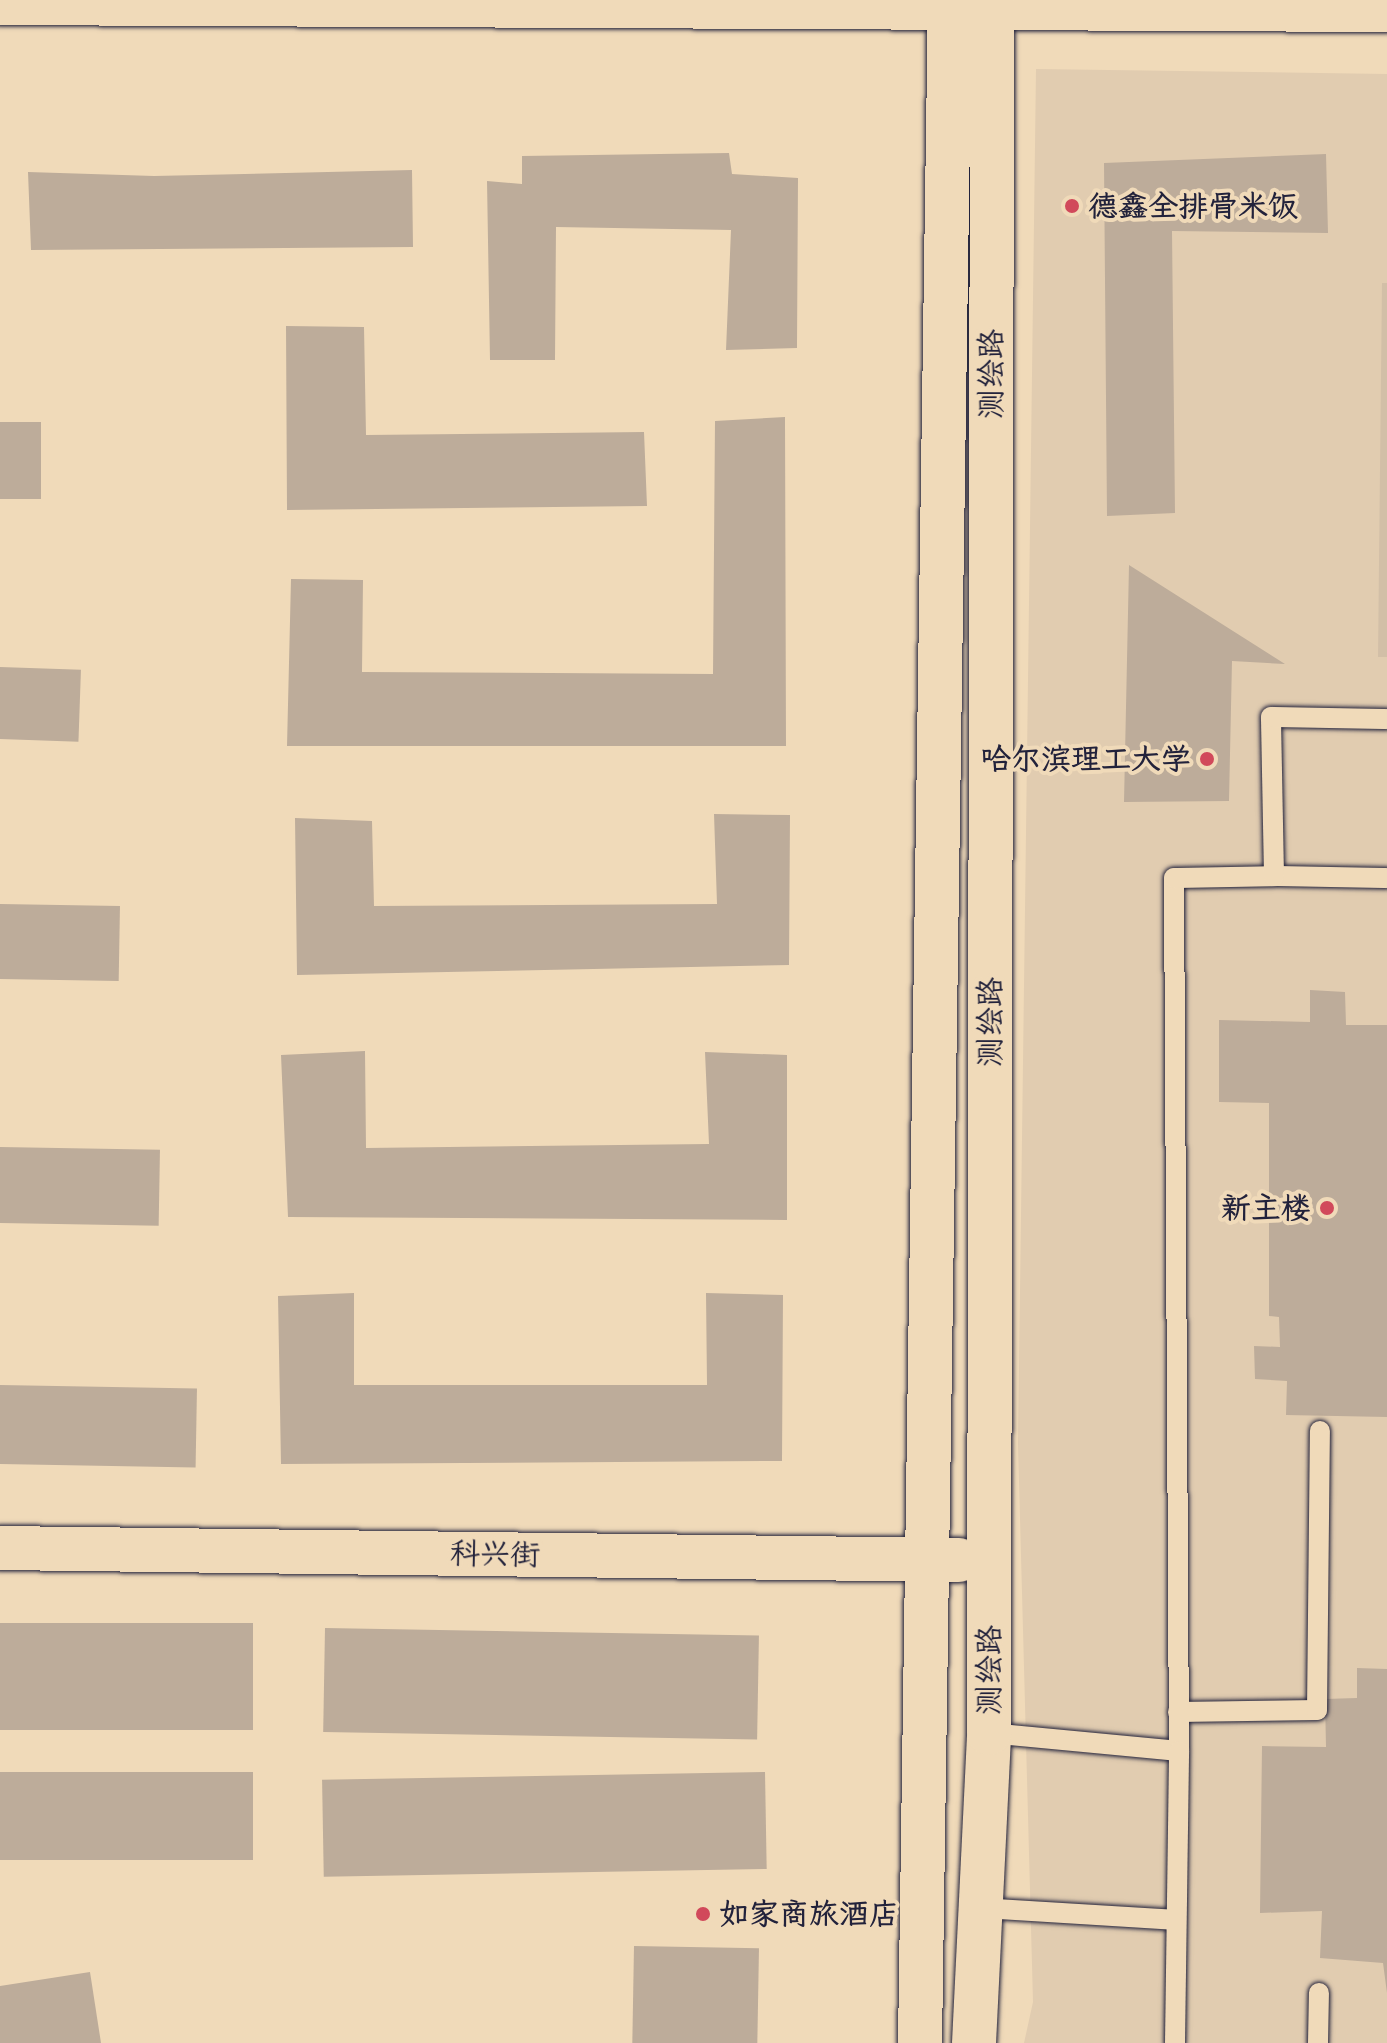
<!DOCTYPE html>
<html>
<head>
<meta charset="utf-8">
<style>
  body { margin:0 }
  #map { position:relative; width:1387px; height:2043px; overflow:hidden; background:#f0dab9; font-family:Sriracha,"LXGW WenKai TC",sans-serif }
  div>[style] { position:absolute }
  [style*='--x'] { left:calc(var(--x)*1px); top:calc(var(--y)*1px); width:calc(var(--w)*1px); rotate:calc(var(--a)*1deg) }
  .built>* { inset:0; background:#e1ccb0 }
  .green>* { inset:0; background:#d2bfa7 }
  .building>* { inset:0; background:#bdac9a; transform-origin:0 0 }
  .roads { filter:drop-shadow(0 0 2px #22223b) drop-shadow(0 0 2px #22223b) }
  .lane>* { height:20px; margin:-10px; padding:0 10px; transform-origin:10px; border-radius:10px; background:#f0dab9 }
  .secondary>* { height:44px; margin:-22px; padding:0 22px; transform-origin:22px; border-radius:22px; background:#f0dab9 }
  .dots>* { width:22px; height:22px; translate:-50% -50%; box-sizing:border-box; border:4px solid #f0dab9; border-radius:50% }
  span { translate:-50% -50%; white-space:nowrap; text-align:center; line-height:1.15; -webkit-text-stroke:8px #f0dab9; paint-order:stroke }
  .poi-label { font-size:30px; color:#22223b; font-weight:700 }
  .left { translate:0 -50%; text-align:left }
  .right { translate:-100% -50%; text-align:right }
  .street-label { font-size:30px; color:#22223b }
</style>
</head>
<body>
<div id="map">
  <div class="built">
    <div style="clip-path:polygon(1036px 69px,1387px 74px,1387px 2043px,1024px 2043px,1033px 2002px,1018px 1444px)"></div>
  </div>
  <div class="green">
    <div style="clip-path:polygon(1382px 283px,1387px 283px,1387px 657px,1378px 657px)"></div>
  </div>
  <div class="building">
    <div style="clip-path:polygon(729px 153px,732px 174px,798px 178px,797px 348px,726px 350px,731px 230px,556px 227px,555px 360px,490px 360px,487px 181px,522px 184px,522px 156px)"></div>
    <div style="clip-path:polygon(1326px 154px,1328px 233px,1172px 231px,1175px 513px,1107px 516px,1104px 163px)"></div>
    <div style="clip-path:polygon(412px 170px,413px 247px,31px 250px,28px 172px,154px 176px)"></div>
    <div style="clip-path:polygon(286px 326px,364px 327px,366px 435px,644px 432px,647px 506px,287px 510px)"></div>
    <div style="clip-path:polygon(785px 417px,786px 746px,287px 746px,291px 579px,363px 580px,362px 672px,713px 674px,715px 421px)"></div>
    <div style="left:0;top:422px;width:41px;height:77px"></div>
    <div style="clip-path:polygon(1129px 565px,1285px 664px,1232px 661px,1229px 801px,1124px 802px)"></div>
    <div style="left:0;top:667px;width:81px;height:72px;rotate:2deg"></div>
    <div style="clip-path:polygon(714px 814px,790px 815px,789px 965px,297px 975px,295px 818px,372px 821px,374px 906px,717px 904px)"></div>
    <div style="left:0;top:904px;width:120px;height:75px;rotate:1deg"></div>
    <div style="clip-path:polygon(1310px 990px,1345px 992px,1346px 1025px,1387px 1025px,1387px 1417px,1286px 1415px,1287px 1381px,1255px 1379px,1254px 1346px,1280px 1347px,1279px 1317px,1269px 1316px,1269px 1103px,1219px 1102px,1219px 1020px,1310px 1022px)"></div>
    <div style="clip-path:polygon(365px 1051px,366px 1148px,709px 1144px,705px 1052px,787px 1055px,787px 1220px,288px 1217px,281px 1055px)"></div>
    <div style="left:0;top:1147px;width:160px;height:76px;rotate:1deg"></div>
    <div style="clip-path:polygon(354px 1293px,354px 1385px,707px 1385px,706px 1293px,783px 1295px,782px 1461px,281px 1464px,278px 1296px)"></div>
    <div style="left:0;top:1385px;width:197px;height:79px;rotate:1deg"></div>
    <div style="left:0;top:1623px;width:253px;height:107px"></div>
    <div style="left:325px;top:1628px;width:434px;height:104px;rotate:1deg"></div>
    <div style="clip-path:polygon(1357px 1668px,1387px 1669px,1387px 1993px,1383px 1963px,1320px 1958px,1322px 1911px,1260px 1913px,1262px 1746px,1326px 1747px,1325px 1699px,1357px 1698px)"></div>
    <div style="left:0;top:1772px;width:253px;height:88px"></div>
    <div style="left:765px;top:1772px;width:97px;height:443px;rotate:89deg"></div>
    <div style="left:634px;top:1946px;width:125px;height:97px;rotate:1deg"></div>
    <div style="clip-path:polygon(90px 1972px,101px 2043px,0 2043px,0 1986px)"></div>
  </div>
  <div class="roads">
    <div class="lane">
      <div style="--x:1274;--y:876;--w:113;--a:1"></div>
      <div style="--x:1178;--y:1712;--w:139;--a:-0.8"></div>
      <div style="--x:1317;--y:1710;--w:279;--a:-89.4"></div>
      <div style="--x:989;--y:1733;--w:191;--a:5.4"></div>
      <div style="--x:1179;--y:1751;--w:873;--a:-90.33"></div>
      <div style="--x:1174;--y:878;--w:100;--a:-1.1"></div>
      <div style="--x:1274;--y:876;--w:159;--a:-91.1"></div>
      <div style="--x:1271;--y:717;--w:116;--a:1"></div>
      <div style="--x:981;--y:1908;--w:195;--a:3.5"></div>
      <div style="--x:1175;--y:2043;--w:292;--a:-89.2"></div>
      <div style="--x:1318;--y:2043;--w:50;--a:-88.9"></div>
    </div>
    <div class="secondary">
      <div style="--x:0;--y:3;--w:1387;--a:0.29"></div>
      <div style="--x:0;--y:1548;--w:959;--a:0.72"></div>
      <div style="--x:920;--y:2043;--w:2043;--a:-89.16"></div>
      <div style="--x:974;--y:2043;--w:310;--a:-87.2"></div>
      <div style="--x:989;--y:1733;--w:1733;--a:-89.9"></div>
    </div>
  </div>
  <div class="dots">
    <div style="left:1072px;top:206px;background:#d1495b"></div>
    <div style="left:1207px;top:759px;background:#d1495b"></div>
    <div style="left:1327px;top:1208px;background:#d1495b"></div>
    <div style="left:703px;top:1914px;background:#d1495b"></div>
  </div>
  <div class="poi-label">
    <span class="left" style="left:1088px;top:206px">德鑫全排骨米饭</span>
    <span class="right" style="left:1191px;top:759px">哈尔滨理工大学</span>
    <span class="right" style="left:1311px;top:1208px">新主楼</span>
    <span class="left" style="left:719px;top:1914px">如家商旅酒店</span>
  </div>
  <div class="street-label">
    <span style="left:991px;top:374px;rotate:-90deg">测绘路</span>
    <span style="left:990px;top:1022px;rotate:-90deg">测绘路</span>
    <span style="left:495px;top:1554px;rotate:1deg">科兴街</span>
    <span style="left:989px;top:1670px;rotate:-90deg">测绘路</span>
  </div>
</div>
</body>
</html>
